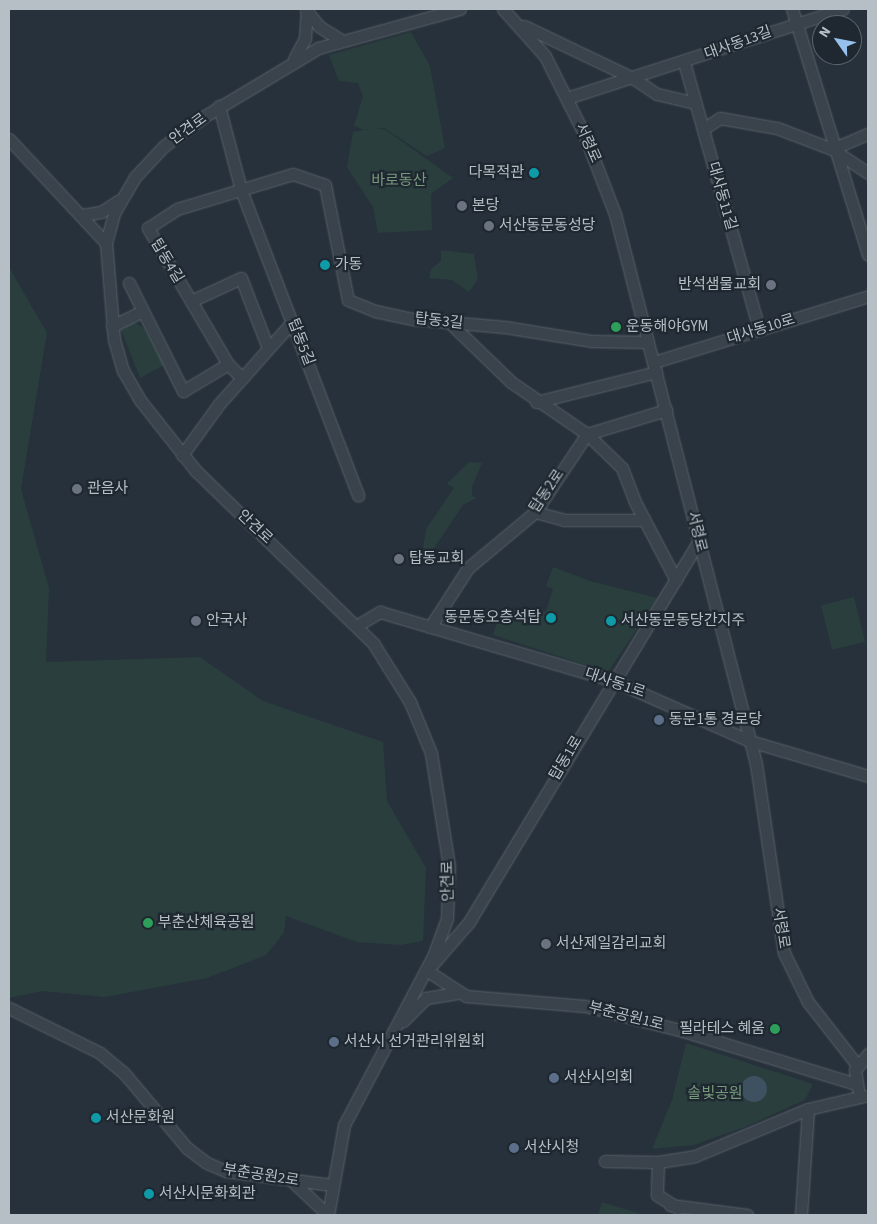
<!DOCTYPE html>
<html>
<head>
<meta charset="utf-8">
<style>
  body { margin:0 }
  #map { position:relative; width:877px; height:1224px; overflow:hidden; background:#27313b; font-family:"Source Sans 3","Noto Sans KR",sans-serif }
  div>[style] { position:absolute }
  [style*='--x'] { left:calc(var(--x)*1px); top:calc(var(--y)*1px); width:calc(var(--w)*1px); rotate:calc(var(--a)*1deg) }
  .green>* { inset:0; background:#293e3d; transform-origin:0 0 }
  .water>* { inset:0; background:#3e5161 }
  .round { border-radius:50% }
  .roads { filter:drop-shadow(0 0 1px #586169) drop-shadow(0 0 1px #586169) }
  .minor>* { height:11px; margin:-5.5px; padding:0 5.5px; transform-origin:5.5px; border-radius:5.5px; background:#3a434b }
  .dots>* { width:14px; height:14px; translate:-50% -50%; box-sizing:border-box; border:2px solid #1f2830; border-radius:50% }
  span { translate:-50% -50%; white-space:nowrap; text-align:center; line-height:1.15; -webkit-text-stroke:4.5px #1f2830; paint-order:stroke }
  .street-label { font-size:15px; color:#b6bec6 }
  .poi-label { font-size:15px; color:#b6bec6 }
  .right { translate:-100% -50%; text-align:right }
  .left { translate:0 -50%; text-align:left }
  .park-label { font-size:15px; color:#77997b }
  .frame { position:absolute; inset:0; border:10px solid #b6bec6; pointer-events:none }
  .north { position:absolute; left:812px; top:15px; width:50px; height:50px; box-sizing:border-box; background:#1f2830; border:1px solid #5b646c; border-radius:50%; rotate:303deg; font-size:14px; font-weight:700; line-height:20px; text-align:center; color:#b6bec6 }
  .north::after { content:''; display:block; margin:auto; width:18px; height:22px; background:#96c1ec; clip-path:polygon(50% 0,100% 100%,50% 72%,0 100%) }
</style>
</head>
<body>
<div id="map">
  <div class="green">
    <div style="clip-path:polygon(411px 32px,430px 66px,445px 148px,427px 156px,384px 128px,364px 130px,354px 126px,363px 96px,358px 83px,339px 81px,329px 55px)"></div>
    <div style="clip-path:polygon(374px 128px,386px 130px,453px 178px,431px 194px,432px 230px,378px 233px,373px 207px,347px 167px,353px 132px)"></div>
    <div style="clip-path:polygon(441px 250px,474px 254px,478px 279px,469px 292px,452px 280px,429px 278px,431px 269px,441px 261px)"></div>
    <div style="clip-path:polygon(9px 267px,47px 333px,21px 489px,49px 588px,46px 662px,200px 657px,263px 701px,383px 742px,387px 801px,426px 868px,423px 941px,400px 945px,357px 942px,286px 916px,284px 933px,266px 955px,207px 978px,105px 997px,42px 991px,9px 998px)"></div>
    <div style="clip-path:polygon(131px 321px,143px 327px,164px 365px,140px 378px,121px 330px)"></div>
    <div style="clip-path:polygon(469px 462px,482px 463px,472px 487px,472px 496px,477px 498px,463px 505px,428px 557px,423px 549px,426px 529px,454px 488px,447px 484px)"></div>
    <div style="clip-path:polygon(553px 567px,590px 581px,658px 598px,608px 672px,493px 635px,501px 609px,529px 616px,546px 611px,553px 589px,546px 586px)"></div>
    <div style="left:854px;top:597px;width:46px;height:34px;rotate:76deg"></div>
    <div style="clip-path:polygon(686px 1043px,813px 1084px,805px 1100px,745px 1127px,693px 1145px,652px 1149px,672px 1100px)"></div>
    <div style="clip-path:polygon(602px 1202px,644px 1215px,598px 1215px)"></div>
  </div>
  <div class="water">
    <div class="round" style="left:741px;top:1076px;width:26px;height:26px"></div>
  </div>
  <div class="roads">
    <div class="minor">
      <div style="--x:503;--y:9;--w:63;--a:48.2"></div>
      <div style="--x:545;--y:56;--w:89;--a:63.4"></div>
      <div style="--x:585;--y:136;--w:84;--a:69"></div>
      <div style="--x:615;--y:214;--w:568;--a:75.62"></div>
      <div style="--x:756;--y:764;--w:191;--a:81.6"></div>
      <div style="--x:784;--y:953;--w:55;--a:63.9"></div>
      <div style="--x:808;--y:1002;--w:80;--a:52.1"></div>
      <div style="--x:792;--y:9;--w:257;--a:72.8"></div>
      <div style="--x:306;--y:10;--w:22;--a:51"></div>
      <div style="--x:320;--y:27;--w:25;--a:32"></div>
      <div style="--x:524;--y:26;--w:121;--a:25.5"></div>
      <div style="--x:633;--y:78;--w:29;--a:34"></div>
      <div style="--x:657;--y:94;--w:39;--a:13"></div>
      <div style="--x:294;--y:59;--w:24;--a:-62"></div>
      <div style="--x:305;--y:38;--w:27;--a:-86"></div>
      <div style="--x:684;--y:62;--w:277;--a:74.3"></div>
      <div style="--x:567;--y:98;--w:290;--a:-17.9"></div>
      <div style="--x:219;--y:106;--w:87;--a:75.3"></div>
      <div style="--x:241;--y:190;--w:327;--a:69"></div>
      <div style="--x:703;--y:129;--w:20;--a:-33"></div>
      <div style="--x:720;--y:118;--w:58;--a:10"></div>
      <div style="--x:777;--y:128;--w:59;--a:20.9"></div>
      <div style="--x:832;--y:149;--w:43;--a:33.7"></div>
      <div style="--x:9;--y:139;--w:142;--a:47"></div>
      <div style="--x:832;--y:149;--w:39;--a:-23"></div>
      <div style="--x:82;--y:215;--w:19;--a:-9"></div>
      <div style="--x:101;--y:212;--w:20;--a:-33"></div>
      <div style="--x:129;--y:283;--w:121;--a:63.4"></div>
      <div style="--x:183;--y:391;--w:52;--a:-31"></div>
      <div style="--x:191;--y:301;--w:55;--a:-24.7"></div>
      <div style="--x:241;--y:278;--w:75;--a:68.9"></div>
      <div style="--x:450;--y:323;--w:85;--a:44"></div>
      <div style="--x:511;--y:382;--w:92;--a:34.4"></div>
      <div style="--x:587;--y:434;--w:49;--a:44.2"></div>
      <div style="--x:622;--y:468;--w:36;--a:69"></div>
      <div style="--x:635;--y:502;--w:88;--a:62.3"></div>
      <div style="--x:112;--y:326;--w:34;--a:-26"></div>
      <div style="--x:654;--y:362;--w:224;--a:-17.1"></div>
      <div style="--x:242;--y:378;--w:20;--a:-135"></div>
      <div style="--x:228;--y:364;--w:158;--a:-120.5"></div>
      <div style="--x:148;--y:228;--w:35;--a:-33"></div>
      <div style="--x:177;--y:209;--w:121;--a:-16.8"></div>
      <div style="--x:293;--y:174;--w:34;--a:19"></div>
      <div style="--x:325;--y:185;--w:117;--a:78.7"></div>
      <div style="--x:348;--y:300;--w:29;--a:22"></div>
      <div style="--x:375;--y:311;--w:40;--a:12"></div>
      <div style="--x:414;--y:319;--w:91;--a:5"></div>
      <div style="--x:505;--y:327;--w:87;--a:9.2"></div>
      <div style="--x:591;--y:341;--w:57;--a:1"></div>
      <div style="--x:536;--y:402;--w:124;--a:-14"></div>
      <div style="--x:182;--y:455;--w:63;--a:-54"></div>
      <div style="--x:219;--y:404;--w:111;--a:-48.3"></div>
      <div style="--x:535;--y:512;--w:30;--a:15"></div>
      <div style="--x:564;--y:520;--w:80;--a:0"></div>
      <div style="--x:358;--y:625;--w:26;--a:-31"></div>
      <div style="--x:380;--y:612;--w:244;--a:16.4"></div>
      <div style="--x:614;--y:681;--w:149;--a:23.8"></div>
      <div style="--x:750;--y:741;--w:123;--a:16.5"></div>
      <div style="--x:430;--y:627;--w:70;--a:-57.2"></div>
      <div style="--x:468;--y:568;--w:87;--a:-39.9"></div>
      <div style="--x:535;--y:512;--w:94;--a:-56.3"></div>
      <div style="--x:587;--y:434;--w:83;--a:-16.9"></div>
      <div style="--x:431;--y:966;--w:58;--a:-49.2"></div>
      <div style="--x:469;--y:922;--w:446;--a:-58.9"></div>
      <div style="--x:426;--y:970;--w:48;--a:33"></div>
      <div style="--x:466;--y:996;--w:119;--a:4.8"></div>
      <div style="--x:585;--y:1006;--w:101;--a:14.3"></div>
      <div style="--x:683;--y:1031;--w:181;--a:17"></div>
      <div style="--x:9;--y:1008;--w:102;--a:26.3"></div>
      <div style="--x:100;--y:1053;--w:31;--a:40"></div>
      <div style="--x:124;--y:1073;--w:98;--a:50"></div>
      <div style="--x:187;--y:1148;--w:25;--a:37"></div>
      <div style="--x:207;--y:1163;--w:21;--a:23"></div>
      <div style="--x:226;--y:1171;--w:107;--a:7.5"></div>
      <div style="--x:403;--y:1021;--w:33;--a:-45"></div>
      <div style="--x:426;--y:998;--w:30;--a:-9"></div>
      <div style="--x:858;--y:1089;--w:19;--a:-99"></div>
      <div style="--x:855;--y:1070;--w:21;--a:-51"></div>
      <div style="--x:605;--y:1161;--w:53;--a:1.1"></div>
      <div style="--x:658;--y:1162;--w:37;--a:-9"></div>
      <div style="--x:695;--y:1156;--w:122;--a:-22.6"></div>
      <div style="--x:808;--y:1109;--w:57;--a:-13.1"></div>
      <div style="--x:658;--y:1162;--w:33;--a:92"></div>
      <div style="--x:657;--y:1195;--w:25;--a:32"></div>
      <div style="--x:291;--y:1180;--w:51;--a:43.4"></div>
      <div style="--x:670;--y:1205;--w:78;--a:7.4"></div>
      <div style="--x:328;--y:1215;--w:91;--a:-79.9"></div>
      <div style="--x:344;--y:1125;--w:193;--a:-62.2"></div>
      <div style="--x:434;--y:954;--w:38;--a:-70"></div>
      <div style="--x:447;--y:918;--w:52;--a:-87.8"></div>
      <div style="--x:449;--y:866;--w:114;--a:-99.1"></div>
      <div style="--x:431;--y:753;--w:55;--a:-112.4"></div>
      <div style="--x:410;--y:702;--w:70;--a:-122.1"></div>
      <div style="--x:373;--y:643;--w:247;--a:-135.8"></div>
      <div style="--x:196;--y:471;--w:90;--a:-128.3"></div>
      <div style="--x:140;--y:400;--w:34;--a:-120"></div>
      <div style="--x:123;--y:371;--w:32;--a:-106"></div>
      <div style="--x:114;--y:340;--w:97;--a:-94.7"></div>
      <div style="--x:106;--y:243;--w:31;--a:-75"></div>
      <div style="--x:114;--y:213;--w:42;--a:-59.7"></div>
      <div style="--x:135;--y:177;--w:42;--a:-46.9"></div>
      <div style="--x:164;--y:146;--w:51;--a:-36.2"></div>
      <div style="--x:205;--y:116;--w:132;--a:-31"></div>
      <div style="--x:318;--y:48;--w:147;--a:-15.4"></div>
      <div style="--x:801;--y:1215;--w:106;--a:-86.2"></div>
    </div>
  </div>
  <div class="dots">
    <div style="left:534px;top:173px;background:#0f9aa8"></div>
    <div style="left:462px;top:206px;background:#6b7280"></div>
    <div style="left:489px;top:226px;background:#6b7280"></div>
    <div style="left:325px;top:265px;background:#0f9aa8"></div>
    <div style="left:771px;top:285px;background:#6b7280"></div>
    <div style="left:616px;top:327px;background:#2e9e5b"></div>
    <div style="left:77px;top:489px;background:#6b7280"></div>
    <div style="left:399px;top:559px;background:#6b7280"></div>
    <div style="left:551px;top:618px;background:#0f9aa8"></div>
    <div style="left:196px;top:621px;background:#6b7280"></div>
    <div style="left:611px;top:621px;background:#0f9aa8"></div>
    <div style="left:659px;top:720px;background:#5c6f8a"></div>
    <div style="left:148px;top:923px;background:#2e9e5b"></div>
    <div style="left:546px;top:944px;background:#6b7280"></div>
    <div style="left:775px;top:1029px;background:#2e9e5b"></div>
    <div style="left:334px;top:1042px;background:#5c6f8a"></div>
    <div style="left:554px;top:1078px;background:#5c6f8a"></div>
    <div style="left:96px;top:1118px;background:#0f9aa8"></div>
    <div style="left:514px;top:1148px;background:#5c6f8a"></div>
    <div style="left:149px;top:1194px;background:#0f9aa8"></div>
  </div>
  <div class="street-label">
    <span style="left:738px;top:43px;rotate:-20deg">대사동13길</span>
    <span style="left:188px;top:129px;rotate:-36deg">안견로</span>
    <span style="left:588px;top:143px;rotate:66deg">서령로</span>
    <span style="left:722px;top:196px;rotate:74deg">대사동11길</span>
    <span style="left:167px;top:261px;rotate:59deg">탑동4길</span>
    <span style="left:439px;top:321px;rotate:6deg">탑동3길</span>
    <span style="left:761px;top:329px;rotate:-17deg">대사동10로</span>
    <span style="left:301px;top:342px;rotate:69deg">탑동5길</span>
    <span style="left:547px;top:491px;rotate:-56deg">탑동2로</span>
    <span style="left:255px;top:527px;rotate:43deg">안견로</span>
    <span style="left:697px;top:532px;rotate:76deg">서령로</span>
    <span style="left:615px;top:683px;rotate:19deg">대사동1로</span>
    <span style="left:566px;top:758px;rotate:-59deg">탑동1로</span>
    <span style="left:448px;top:881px;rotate:-91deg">안견로</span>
    <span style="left:781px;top:928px;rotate:81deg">서령로</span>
    <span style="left:626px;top:1016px;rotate:14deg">부춘공원1로</span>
    <span style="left:261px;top:1175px;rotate:9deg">부춘공원2로</span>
  </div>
  <div class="poi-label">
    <span class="right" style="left:524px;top:173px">다목적관</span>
    <span class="left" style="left:472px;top:206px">본당</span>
    <span class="left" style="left:499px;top:226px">서산동문동성당</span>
    <span class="left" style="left:335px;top:265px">가동</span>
    <span class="right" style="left:761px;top:285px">반석샘물교회</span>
    <span class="left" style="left:626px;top:327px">운동해야GYM</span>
    <span class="left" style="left:87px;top:489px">관음사</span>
    <span class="left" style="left:409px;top:559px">탑동교회</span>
    <span class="right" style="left:541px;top:618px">동문동오층석탑</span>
    <span class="left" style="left:206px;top:621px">안국사</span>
    <span class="left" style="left:621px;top:621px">서산동문동당간지주</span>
    <span class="left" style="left:669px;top:720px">동문1통 경로당</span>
    <span class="left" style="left:158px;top:923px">부춘산체육공원</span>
    <span class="left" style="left:556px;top:944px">서산제일감리교회</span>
    <span class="right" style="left:765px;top:1029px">필라테스 혜움</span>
    <span class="left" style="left:344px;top:1042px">서산시 선거관리위원회</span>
    <span class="left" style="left:564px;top:1078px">서산시의회</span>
    <span class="left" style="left:106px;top:1118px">서산문화원</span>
    <span class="left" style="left:524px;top:1148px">서산시청</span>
    <span class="left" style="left:159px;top:1194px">서산시문화회관</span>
  </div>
  <div class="park-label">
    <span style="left:399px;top:181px">바로동산</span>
    <span style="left:715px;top:1094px">솔빛공원</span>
  </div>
  <div class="frame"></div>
  <div class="north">N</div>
</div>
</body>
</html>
